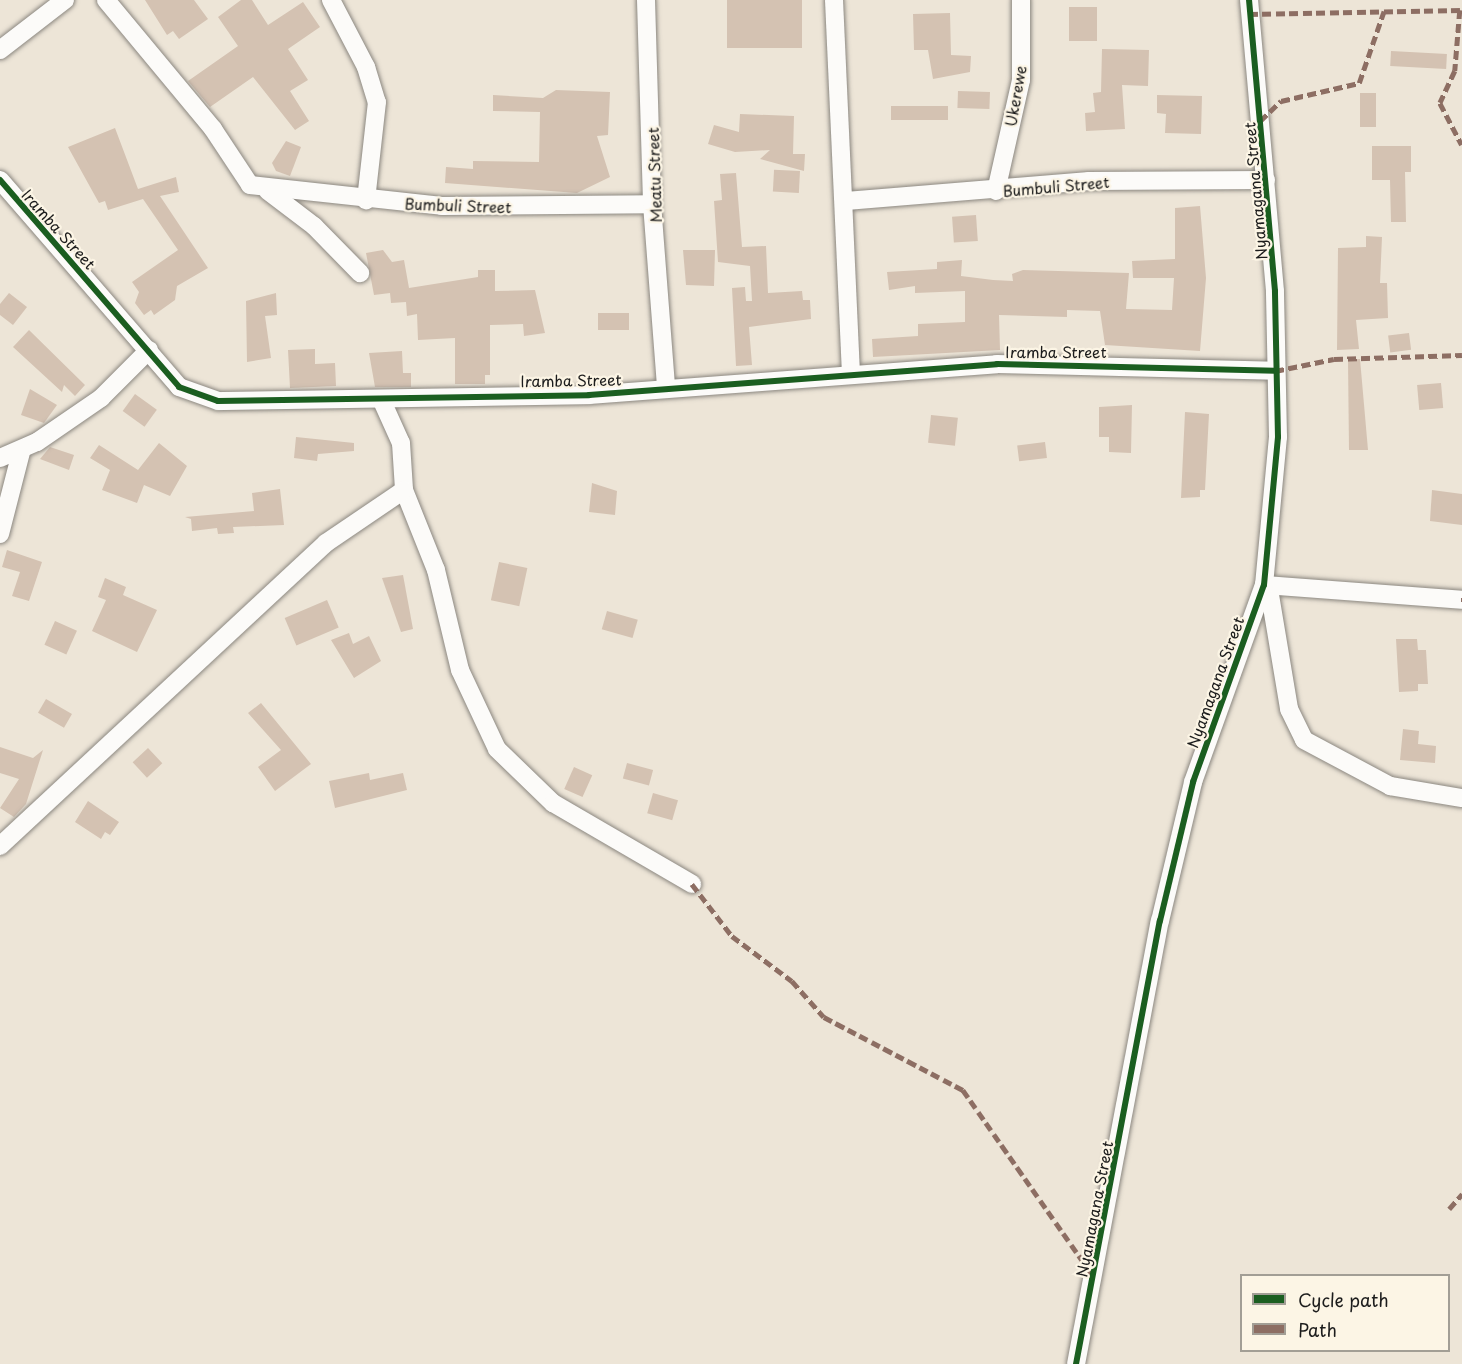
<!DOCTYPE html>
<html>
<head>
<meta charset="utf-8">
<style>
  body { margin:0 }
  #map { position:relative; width:1462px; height:1364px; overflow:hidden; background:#ede5d7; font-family:"Playpen Sans",sans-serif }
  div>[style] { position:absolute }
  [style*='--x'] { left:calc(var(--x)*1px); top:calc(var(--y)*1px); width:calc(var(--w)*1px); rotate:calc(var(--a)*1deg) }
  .building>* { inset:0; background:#d4c2b2; transform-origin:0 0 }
  .roads { filter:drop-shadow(0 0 2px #8b8780) drop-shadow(0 0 2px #8b8780) }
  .minor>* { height:18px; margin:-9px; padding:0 9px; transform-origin:9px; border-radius:9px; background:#fcfbf9 }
  .quiet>* { height:4.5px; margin-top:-2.25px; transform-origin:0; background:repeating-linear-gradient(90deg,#8d6e63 0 9px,transparent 0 13.5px) }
  .cycleway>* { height:6px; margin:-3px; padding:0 3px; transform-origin:3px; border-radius:3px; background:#1b5e20 }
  span { translate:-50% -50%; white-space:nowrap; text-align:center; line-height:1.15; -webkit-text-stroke:4.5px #fcf5e5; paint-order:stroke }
  .street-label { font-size:15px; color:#1c1c1c }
  .legend { position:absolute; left:1240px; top:1274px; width:210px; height:78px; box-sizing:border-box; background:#fcf5e5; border:2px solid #a29e95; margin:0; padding:8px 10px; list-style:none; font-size:18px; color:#1c1c1c }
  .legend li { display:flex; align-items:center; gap:12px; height:30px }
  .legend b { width:30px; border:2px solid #a29e95 }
</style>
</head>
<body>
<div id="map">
  <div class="building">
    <div style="clip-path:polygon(145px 0,194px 0,208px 19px,179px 39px,173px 31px,167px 35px)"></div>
    <div style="clip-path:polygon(241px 0,252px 0,268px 25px,303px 2px,320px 27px,288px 49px,308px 80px,290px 91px,309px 121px,295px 130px,253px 77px,210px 107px,188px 81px,238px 46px,218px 17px)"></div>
    <div style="left:727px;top:0;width:75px;height:48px"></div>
    <div style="left:1069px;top:7px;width:28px;height:34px"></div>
    <div style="clip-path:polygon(950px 13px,951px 55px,971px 56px,970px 72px,933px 79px,928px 50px,914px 50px,913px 14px)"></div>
    <div style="clip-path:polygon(1102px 49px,1149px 50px,1148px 86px,1122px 85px,1125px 129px,1086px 131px,1085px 113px,1095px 112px,1093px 93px,1101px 92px)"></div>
    <div style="left:1391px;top:51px;width:56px;height:15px;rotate:3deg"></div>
    <div style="clip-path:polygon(556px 90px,610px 92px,608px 135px,597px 136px,610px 177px,577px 193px,445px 183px,446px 167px,473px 169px,473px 161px,539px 162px,540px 112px,493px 111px,493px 95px,543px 98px)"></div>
    <div style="left:958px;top:91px;width:32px;height:17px;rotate:2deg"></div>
    <div style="left:1360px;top:93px;width:16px;height:34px"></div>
    <div style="clip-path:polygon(1157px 95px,1202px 96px,1201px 134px,1165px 133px,1166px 114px,1157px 113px)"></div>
    <div style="left:948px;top:106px;width:14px;height:57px;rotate:90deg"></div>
    <div style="clip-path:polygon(740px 114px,794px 116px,793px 154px,805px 154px,804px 171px,760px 159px,770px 150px,735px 152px,708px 144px,714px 125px,739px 132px)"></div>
    <div style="clip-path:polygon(115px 128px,138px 189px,176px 177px,179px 192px,160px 196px,208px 268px,177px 286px,175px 300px,154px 315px,151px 310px,144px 315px,135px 303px,139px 292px,132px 282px,178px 250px,143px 199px,108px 210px,105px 201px,99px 203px,68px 147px)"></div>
    <div style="clip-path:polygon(286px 141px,301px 147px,290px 176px,276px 171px,272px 163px)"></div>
    <div style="clip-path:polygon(1372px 146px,1411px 146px,1411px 172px,1405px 172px,1406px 222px,1391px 222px,1390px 180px,1372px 180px)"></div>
    <div style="left:800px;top:171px;width:22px;height:26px;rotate:93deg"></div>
    <div style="clip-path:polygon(736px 173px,742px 247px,766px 246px,768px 293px,802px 291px,803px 300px,810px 300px,811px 319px,749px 327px,752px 365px,736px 366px,732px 288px,745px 287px,746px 301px,752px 301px,750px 266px,718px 262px,714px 201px,722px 200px,720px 174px)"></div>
    <div style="clip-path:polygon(1200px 206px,1206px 278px,1200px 351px,1105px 345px,1100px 311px,1067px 310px,1067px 317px,999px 315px,1000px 350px,873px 357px,872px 339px,918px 336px,918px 324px,965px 322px,965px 291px,915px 293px,915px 286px,889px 290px,887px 272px,937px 269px,937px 262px,962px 260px,961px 276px,993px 280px,1013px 281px,1012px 274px,1023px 270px,1129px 273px,1126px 309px,1172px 310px,1174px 278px,1133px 278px,1132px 261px,1175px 259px,1175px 208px)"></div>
    <div style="left:976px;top:215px;width:26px;height:24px;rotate:86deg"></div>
    <div style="clip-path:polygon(1366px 236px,1382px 237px,1380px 283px,1387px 283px,1388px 318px,1356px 320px,1359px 349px,1337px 350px,1338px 248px,1366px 247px)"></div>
    <div style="clip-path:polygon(383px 250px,392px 262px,404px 260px,409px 288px,478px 277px,478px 270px,495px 270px,495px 291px,535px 290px,545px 333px,524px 336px,523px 324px,490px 325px,490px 375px,485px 375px,485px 384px,455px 384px,455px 338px,418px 340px,417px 314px,407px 316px,406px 302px,391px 303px,390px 293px,374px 295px,366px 253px)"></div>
    <div style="clip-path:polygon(683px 250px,715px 250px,714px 286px,686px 285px)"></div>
    <div style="clip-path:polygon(9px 293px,27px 307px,13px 325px,0 315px,0 304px)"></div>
    <div style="clip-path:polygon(276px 293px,277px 315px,265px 316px,271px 358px,247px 362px,246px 301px)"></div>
    <div style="left:629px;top:313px;width:17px;height:31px;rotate:90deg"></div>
    <div style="clip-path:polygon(29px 330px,85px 385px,75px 396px,64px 385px,62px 392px,13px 347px)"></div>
    <div style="left:1409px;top:333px;width:17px;height:21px;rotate:83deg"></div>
    <div style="clip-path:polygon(315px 349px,315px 364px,335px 363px,336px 386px,290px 388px,288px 350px)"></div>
    <div style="clip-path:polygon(402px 351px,403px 373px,411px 373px,411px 387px,375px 387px,369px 353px)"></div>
    <div style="clip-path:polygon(1360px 359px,1368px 450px,1349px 450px,1348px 360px)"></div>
    <div style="left:1441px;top:383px;width:25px;height:24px;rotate:85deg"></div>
    <div style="clip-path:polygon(30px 389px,57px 405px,44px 423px,21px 415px)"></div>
    <div style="left:135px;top:394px;width:27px;height:21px;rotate:36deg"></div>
    <div style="clip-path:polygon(1132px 405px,1131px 453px,1109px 452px,1109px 437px,1099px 437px,1099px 407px)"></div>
    <div style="clip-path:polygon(1185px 412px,1209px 414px,1205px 490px,1200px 490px,1200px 497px,1181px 498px)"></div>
    <div style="left:931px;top:415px;width:27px;height:28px;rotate:6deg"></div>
    <div style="clip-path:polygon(296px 437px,354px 443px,354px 451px,318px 454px,317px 461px,294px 458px)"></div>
    <div style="left:1045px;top:442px;width:16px;height:28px;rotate:83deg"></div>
    <div style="clip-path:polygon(159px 443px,187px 466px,170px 496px,144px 485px,137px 503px,102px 490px,110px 470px,90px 458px,99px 445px,138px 470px)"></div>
    <div style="clip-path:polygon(50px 447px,74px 455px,69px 470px,40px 459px)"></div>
    <div style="clip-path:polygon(592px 483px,617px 491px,615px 515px,589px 512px)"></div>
    <div style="clip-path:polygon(280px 489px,284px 525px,233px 527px,234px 533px,218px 534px,217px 528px,192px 531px,191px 519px,185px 517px,254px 511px,252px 493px)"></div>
    <div style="clip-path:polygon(1432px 490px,1462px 494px,1462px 525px,1430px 521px)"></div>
    <div style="clip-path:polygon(7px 550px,42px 562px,29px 601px,12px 596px,20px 572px,2px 567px)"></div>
    <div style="left:499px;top:562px;width:29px;height:39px;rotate:12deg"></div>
    <div style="clip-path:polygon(403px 575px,413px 629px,401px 632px,382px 578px)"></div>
    <div style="clip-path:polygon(105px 578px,126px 587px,123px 595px,157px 610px,137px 652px,92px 631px,106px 600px,98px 597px)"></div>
    <div style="left:327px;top:600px;width:30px;height:46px;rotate:67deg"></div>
    <div style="left:607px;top:611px;width:32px;height:19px;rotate:16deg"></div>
    <div style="left:55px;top:621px;width:24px;height:26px;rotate:24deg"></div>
    <div style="clip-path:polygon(349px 633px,353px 644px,369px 636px,381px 661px,354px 678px,331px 640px)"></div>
    <div style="clip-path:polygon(1396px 639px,1417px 639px,1418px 650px,1426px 650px,1428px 684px,1418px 684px,1418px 691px,1399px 692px)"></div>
    <div style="left:46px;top:699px;width:30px;height:16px;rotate:30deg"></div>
    <div style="clip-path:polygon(261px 703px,311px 764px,275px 791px,258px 767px,281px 750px,248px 713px)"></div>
    <div style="clip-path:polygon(1403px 729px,1419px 731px,1418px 744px,1436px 746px,1435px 763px,1400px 760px)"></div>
    <div style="clip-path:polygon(0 747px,33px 758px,43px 750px,26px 804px,14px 817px,0 808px,19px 779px,0 773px)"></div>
    <div style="left:148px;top:748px;width:21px;height:21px;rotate:47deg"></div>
    <div style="left:627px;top:763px;width:27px;height:16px;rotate:15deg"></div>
    <div style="left:574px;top:767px;width:20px;height:24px;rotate:24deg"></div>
    <div style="clip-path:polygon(369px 773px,370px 780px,403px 773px,407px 790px,335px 808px,329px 781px)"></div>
    <div style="left:653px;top:793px;width:26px;height:21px;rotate:16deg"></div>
    <div style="clip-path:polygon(88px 801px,119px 822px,110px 835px,105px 832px,101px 839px,75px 822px)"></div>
  </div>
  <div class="roads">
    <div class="minor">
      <div style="--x:106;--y:0;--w:168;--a:50.3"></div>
      <div style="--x:213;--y:129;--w:67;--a:56.5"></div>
      <div style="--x:250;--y:185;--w:193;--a:6.2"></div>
      <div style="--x:442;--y:206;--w:210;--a:-0.5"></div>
      <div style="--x:331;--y:0;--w:76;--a:62.4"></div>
      <div style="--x:366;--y:67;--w:37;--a:73"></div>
      <div style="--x:377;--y:102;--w:99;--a:96.4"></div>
      <div style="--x:646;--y:0;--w:204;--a:88.3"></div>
      <div style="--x:652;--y:204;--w:183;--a:85.6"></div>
      <div style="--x:834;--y:0;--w:374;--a:87.4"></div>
      <div style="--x:0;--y:50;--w:82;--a:-37.6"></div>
      <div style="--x:0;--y:180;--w:274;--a:49.1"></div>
      <div style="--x:179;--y:387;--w:41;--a:19.7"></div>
      <div style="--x:218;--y:401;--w:371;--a:-0.9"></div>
      <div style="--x:589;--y:395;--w:409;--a:-4.3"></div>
      <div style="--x:997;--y:364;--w:278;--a:1.4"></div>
      <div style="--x:268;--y:191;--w:58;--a:37.3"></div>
      <div style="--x:314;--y:226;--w:66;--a:45.6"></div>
      <div style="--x:996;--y:191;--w:114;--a:-77.3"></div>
      <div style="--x:1021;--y:80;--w:80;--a:-90"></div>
      <div style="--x:846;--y:201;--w:244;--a:-4.7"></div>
      <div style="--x:1089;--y:181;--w:177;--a:-0.3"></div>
      <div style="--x:382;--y:401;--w:46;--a:65.7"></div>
      <div style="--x:401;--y:443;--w:47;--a:86.3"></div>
      <div style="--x:404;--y:490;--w:86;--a:68.2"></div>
      <div style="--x:436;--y:570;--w:103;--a:76.5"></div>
      <div style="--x:460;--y:670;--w:87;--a:64.9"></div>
      <div style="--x:497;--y:749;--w:78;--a:44"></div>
      <div style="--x:553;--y:803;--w:161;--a:30.2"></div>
      <div style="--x:0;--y:458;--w:40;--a:-23.4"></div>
      <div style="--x:37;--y:442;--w:78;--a:-34.5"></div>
      <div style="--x:101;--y:398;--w:68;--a:-45"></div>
      <div style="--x:0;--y:534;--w:85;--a:-75.6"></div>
      <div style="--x:1264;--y:585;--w:199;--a:4.3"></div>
      <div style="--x:1269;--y:589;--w:122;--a:80.5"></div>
      <div style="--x:1289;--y:709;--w:34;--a:64"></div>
      <div style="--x:1304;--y:740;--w:98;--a:28.1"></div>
      <div style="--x:1390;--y:786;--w:73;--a:9.5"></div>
      <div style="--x:0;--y:846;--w:445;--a:-42.9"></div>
      <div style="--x:326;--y:543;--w:94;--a:-34.2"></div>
      <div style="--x:1076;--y:1364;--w:451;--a:-79.3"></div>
      <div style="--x:1160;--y:921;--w:143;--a:-76.6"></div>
      <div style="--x:1193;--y:782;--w:209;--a:-70.2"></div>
      <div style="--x:1264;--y:585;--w:149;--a:-84.6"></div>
      <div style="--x:1278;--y:437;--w:146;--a:-91.2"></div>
      <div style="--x:1275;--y:291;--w:292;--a:-95.1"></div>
    </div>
  </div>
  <div class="quiet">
    <div style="--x:1460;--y:10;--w:61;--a:94.7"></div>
    <div style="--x:1455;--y:71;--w:35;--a:115"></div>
    <div style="--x:1440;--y:103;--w:47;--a:62.4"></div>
    <div style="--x:1249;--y:14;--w:213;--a:-1.1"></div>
    <div style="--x:1260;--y:121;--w:29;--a:-44"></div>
    <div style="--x:1281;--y:101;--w:80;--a:-13"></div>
    <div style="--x:1359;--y:83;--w:76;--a:-70.9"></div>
    <div style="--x:1275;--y:371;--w:60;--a:-11.5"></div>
    <div style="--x:1334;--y:359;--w:128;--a:-1.8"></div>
    <div style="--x:1461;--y:600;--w:1;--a:0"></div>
    <div style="--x:692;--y:884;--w:66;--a:52.4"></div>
    <div style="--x:732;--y:936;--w:75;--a:36.9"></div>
    <div style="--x:792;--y:981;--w:48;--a:48.4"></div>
    <div style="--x:824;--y:1017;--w:157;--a:27.7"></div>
    <div style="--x:963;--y:1090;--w:227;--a:55"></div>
    <div style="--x:1449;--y:1209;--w:20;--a:-49"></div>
  </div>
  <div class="cycleway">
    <div style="--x:0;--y:180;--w:274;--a:49.1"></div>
    <div style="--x:179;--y:387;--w:41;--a:19.7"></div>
    <div style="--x:218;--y:401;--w:371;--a:-0.9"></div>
    <div style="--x:589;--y:395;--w:409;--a:-4.3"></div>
    <div style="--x:997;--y:364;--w:278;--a:1.4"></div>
    <div style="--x:1076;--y:1364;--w:451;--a:-79.3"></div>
    <div style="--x:1160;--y:921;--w:143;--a:-76.6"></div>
    <div style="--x:1193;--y:782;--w:209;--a:-70.2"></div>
    <div style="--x:1264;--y:585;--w:149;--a:-84.6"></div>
    <div style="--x:1278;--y:437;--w:146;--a:-91.2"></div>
    <div style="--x:1275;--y:291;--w:292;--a:-95.1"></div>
  </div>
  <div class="street-label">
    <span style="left:1015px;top:96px;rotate:-80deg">Ukerewe</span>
    <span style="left:654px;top:175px;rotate:-92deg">Meatu Street</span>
    <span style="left:1056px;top:186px;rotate:-5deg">Bumbuli Street</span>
    <span style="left:1255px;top:191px;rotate:-95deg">Nyamagana Street</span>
    <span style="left:458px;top:205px;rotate:2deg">Bumbuli Street</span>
    <span style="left:59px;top:229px;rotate:48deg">Iramba Street</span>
    <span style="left:1056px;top:352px">Iramba Street</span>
    <span style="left:571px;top:380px;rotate:-1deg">Iramba Street</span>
    <span style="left:1215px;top:682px;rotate:-70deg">Nyamagana Street</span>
    <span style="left:1094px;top:1209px;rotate:-79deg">Nyamagana Street</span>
  </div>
  <ul class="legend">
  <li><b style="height:8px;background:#1b5e20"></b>Cycle path</li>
  <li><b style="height:8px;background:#8d6e63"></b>Path</li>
  </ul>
</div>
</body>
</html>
